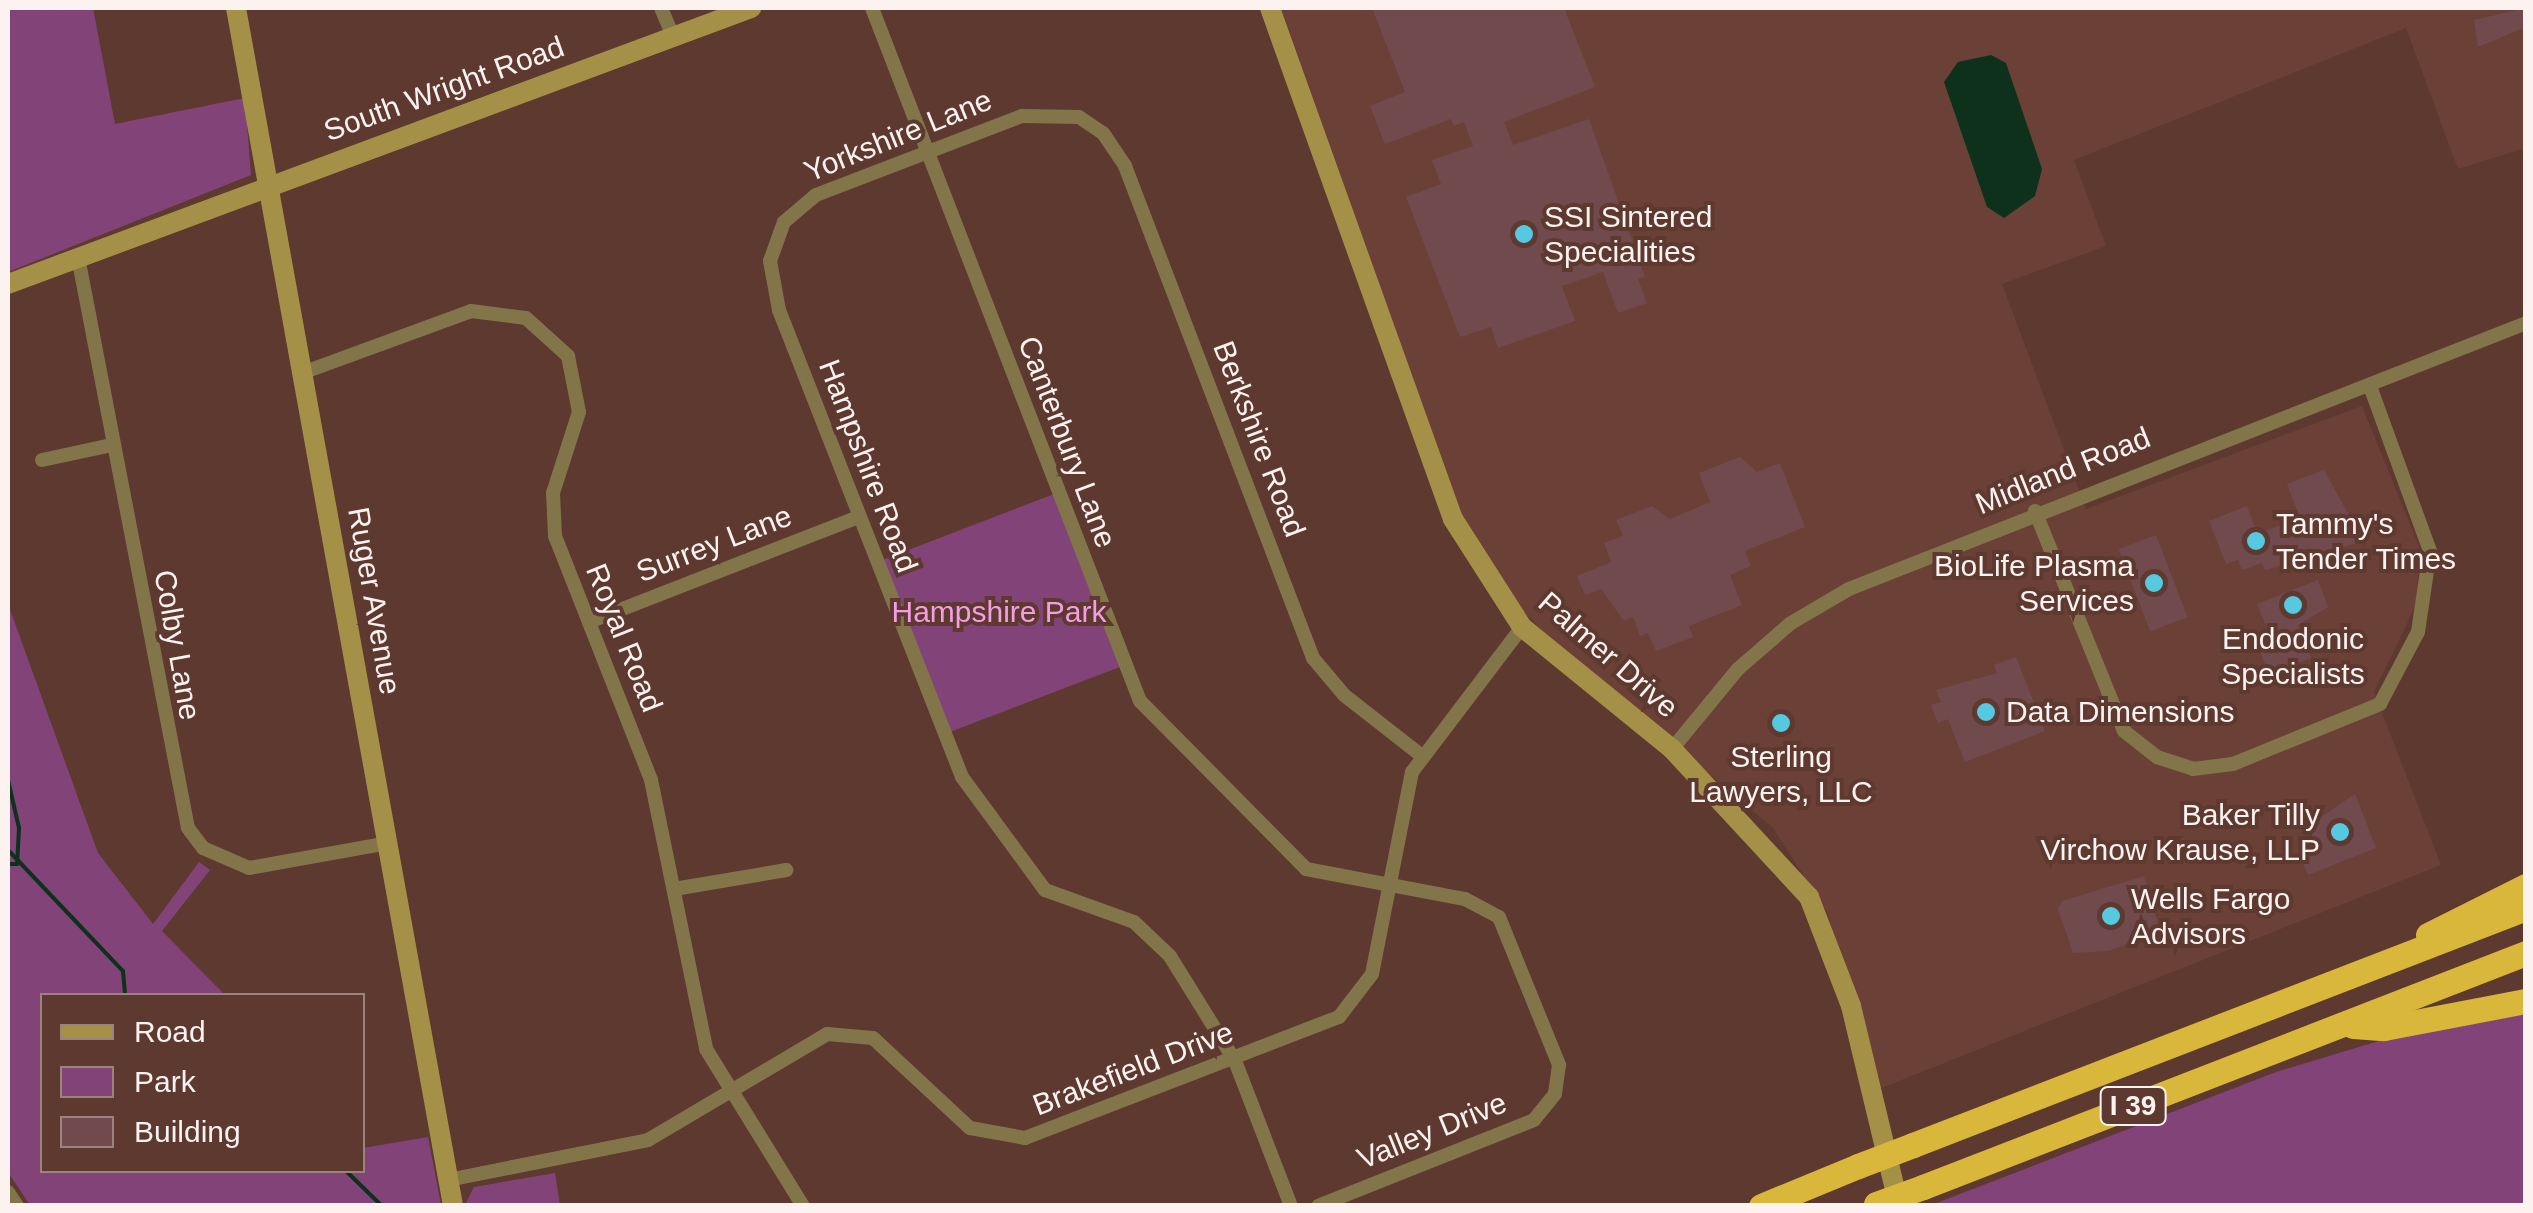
<!DOCTYPE html>
<html>
<head>
<meta charset="utf-8">
<style>
  body { margin:0 }
  #map { position:relative; width:2533px; height:1213px; overflow:hidden; background:#5d3930; font-family:Arial,sans-serif }
  div>[style] { position:absolute }
  [style*='--x'] { left:calc(var(--x)*1px); top:calc(var(--y)*1px); width:calc(var(--w)*1px); rotate:calc(var(--a)*1deg) }
  .built>* { inset:0; background:#6b4036 }
  .green>* { inset:0; background:#824478; transform-origin:0 0 }
  .water>* { inset:0; background:#0e311c }
  .stream>* { height:4px; margin:-2px; padding:0 2px; transform-origin:2px; border-radius:2px; background:#0e311c }
  .building>* { inset:0; background:#714a4d; transform-origin:0 0 }
  .street>* { height:14px; margin:-7px; padding:0 7px; transform-origin:7px; border-radius:7px; background:#827549 }
  .secondary>* { height:20px; margin:-10px; padding:0 10px; transform-origin:10px; border-radius:10px; background:#a59047 }
  .highway>* { height:25px; margin:-12.5px; padding:0 12.5px; transform-origin:12.5px; border-radius:12.5px; background:#d8b73a }
  .highway-bridge>* { height:25px; margin:-12.5px; padding:0 12.5px; transform-origin:12.5px; border-radius:12.5px; background:#d8b73a }
  .dots>* { width:28px; height:28px; translate:-50% -50%; box-sizing:border-box; border:5px solid #5d3930; border-radius:50% }
  span { translate:-50% -50%; white-space:nowrap; text-align:center; line-height:1.15; -webkit-text-stroke:8px #5d3930; paint-order:stroke }
  .shield-label span { padding:2px 8px; background:#5d3930; border:2px solid; border-radius:8px; -webkit-text-stroke-width:0 }
  .shield-label { font-size:28px; color:#fcf2f0; font-weight:700 }
  .street-label { font-size:30px; color:#fcf2f0 }
  .poi-label { font-size:30px; color:#fcf2f0 }
  .left { translate:0 -50%; text-align:left }
  .right { translate:-100% -50%; text-align:right }
  .park-label { font-size:30px; color:#f49de5 }
  .frame { position:absolute; inset:0; border:10px solid #fcf2f0; pointer-events:none }
  .legend { position:absolute; left:40px; top:993px; width:325px; height:180px; box-sizing:border-box; background:#5d3930; border:2px solid #9d837d; margin:0; padding:12px 18px; list-style:none; font-size:30px; color:#fcf2f0 }
  .legend li { display:flex; align-items:center; gap:20px; height:50px }
  .legend b { width:50px; border:2px solid #9d837d }
</style>
</head>
<body>
<div id="map">
  <div class="built">
    <div style="clip-path:polygon(1281px 8px,2525px 8px,2525px 148px,2458px 169px,2406px 28px,2074px 160px,2106px 246px,2002px 284px,2086px 509px,2362px 406px,2420px 549px,2416px 605px,2374px 692px,2441px 865px,1879px 1089px,1827px 912px,1773px 828px,1557px 646px,1520px 608px,1465px 525px)"></div>
  </div>
  <div class="green">
    <div style="clip-path:polygon(8px 8px,93px 8px,115px 124px,245px 98px,251px 175px,8px 272px)"></div>
    <div style="left:1054px;top:494px;width:185px;height:186px;rotate:69deg"></div>
    <div style="clip-path:polygon(8px 604px,98px 853px,153px 924px,199px 862px,210px 870px,162px 931px,223px 993px,251px 995px,42px 996px,42px 1170px,362px 1170px,363px 1148px,428px 1137px,441px 1205px,30px 1205px,8px 1172px)"></div>
    <div style="clip-path:polygon(2498px 1005px,2525px 1009px,2525px 1205px,1929px 1206px,2276px 1072px)"></div>
    <div style="clip-path:polygon(555px 1173px,560px 1205px,465px 1205px,474px 1187px)"></div>
  </div>
  <div class="water">
    <div style="clip-path:polygon(1991px 55px,2006px 63px,2042px 169px,2035px 196px,2004px 218px,1987px 207px,1944px 82px,1958px 62px)"></div>
  </div>
  <div class="stream">
    <div style="--x:8;--y:780;--w:49;--a:77.1"></div>
    <div style="--x:19;--y:828;--w:36;--a:93"></div>
    <div style="--x:17;--y:864;--w:9;--a:180"></div>
    <div style="--x:8;--y:850;--w:167;--a:46.5"></div>
    <div style="--x:123;--y:971;--w:25;--a:85"></div>
    <div style="--x:345;--y:1170;--w:52;--a:44.2"></div>
  </div>
  <div class="building">
    <div style="clip-path:polygon(1372px 8px,1564px 8px,1595px 87px,1504px 122px,1513px 145px,1589px 119px,1645px 277px,1638px 279px,1647px 303px,1618px 313px,1603px 272px,1562px 286px,1575px 321px,1498px 348px,1491px 327px,1460px 337px,1406px 197px,1441px 184px,1432px 160px,1473px 146px,1464px 122px,1454px 126px,1451px 119px,1385px 144px,1370px 106px,1405px 92px)"></div>
    <div style="clip-path:polygon(2526px 8px,2526px 27px,2478px 47px,2474px 20px)"></div>
    <div style="clip-path:polygon(1740px 457px,1757px 472px,1780px 463px,1805px 527px,1745px 551px,1751px 566px,1730px 575px,1742px 605px,1689px 626px,1693px 637px,1656px 651px,1648px 633px,1640px 636px,1633px 617px,1624px 621px,1601px 589px,1585px 595px,1577px 576px,1611px 562px,1604px 543px,1623px 536px,1616px 520px,1652px 506px,1670px 519px,1710px 502px,1699px 473px)"></div>
    <div style="clip-path:polygon(2324px 470px,2363px 541px,2265px 570px,2262px 563px,2242px 570px,2238px 560px,2226px 564px,2209px 521px,2247px 506px,2257px 534px,2300px 518px,2287px 484px)"></div>
    <div style="left:2156px;top:535px;width:88px;height:40px;rotate:69deg"></div>
    <div style="clip-path:polygon(2318px 580px,2328px 607px,2298px 625px,2311px 658px,2269px 674px,2253px 633px,2267px 628px,2257px 604px)"></div>
    <div style="clip-path:polygon(2016px 657px,2045px 731px,1965px 762px,1948px 719px,1938px 723px,1931px 705px,1941px 702px,1936px 690px,1997px 673px,1994px 665px)"></div>
    <div style="clip-path:polygon(2355px 794px,2376px 848px,2308px 875px,2301px 857px,2312px 838px,2308px 826px)"></div>
    <div style="clip-path:polygon(2144px 876px,2160px 931px,2109px 951px,2073px 953px,2058px 909px,2062px 901px)"></div>
  </div>
  <div class="street">
    <div style="--x:661;--y:8;--w:33;--a:67"></div>
    <div style="--x:872;--y:8;--w:743;--a:68.86"></div>
    <div style="--x:1140;--y:701;--w:236;--a:45.3"></div>
    <div style="--x:1306;--y:869;--w:162;--a:10.7"></div>
    <div style="--x:1465;--y:899;--w:38;--a:28"></div>
    <div style="--x:1499;--y:917;--w:160;--a:67.9"></div>
    <div style="--x:1559;--y:1065;--w:29;--a:98"></div>
    <div style="--x:1555;--y:1094;--w:33;--a:129"></div>
    <div style="--x:1534;--y:1120;--w:232;--a:158.3"></div>
    <div style="--x:78;--y:257;--w:581;--a:79.1"></div>
    <div style="--x:188;--y:828;--w:25;--a:53"></div>
    <div style="--x:203;--y:848;--w:50;--a:23.5"></div>
    <div style="--x:249;--y:868;--w:141;--a:-10.2"></div>
    <div style="--x:302;--y:373;--w:180;--a:-20.1"></div>
    <div style="--x:471;--y:311;--w:55;--a:7.3"></div>
    <div style="--x:526;--y:318;--w:57;--a:42.1"></div>
    <div style="--x:568;--y:356;--w:57;--a:78.9"></div>
    <div style="--x:579;--y:412;--w:85;--a:107.8"></div>
    <div style="--x:553;--y:493;--w:43;--a:87.3"></div>
    <div style="--x:555;--y:536;--w:262;--a:68.5"></div>
    <div style="--x:651;--y:780;--w:275;--a:78.4"></div>
    <div style="--x:706;--y:1049;--w:185;--a:58.3"></div>
    <div style="--x:42;--y:460;--w:72;--a:-12.1"></div>
    <div style="--x:2035;--y:511;--w:237;--a:68"></div>
    <div style="--x:2124;--y:731;--w:42;--a:38.2"></div>
    <div style="--x:2157;--y:757;--w:38;--a:18"></div>
    <div style="--x:2193;--y:769;--w:40;--a:-7.1"></div>
    <div style="--x:2233;--y:764;--w:159;--a:-22.2"></div>
    <div style="--x:2380;--y:704;--w:81;--a:-62.2"></div>
    <div style="--x:2418;--y:632;--w:82;--a:-81.6"></div>
    <div style="--x:2430;--y:551;--w:176;--a:-110"></div>
    <div style="--x:589;--y:622;--w:290;--a:-21.3"></div>
    <div style="--x:1672;--y:749;--w:104;--a:-50.5"></div>
    <div style="--x:1738;--y:669;--w:70;--a:-41"></div>
    <div style="--x:1791;--y:623;--w:67;--a:-30.4"></div>
    <div style="--x:1849;--y:589;--w:727;--a:-21.45"></div>
    <div style="--x:674;--y:889;--w:114;--a:-9.6"></div>
    <div style="--x:448;--y:1180;--w:204;--a:-11.3"></div>
    <div style="--x:648;--y:1140;--w:208;--a:-30.6"></div>
    <div style="--x:827;--y:1034;--w:46;--a:5"></div>
    <div style="--x:873;--y:1038;--w:132;--a:42.9"></div>
    <div style="--x:970;--y:1128;--w:56;--a:10.3"></div>
    <div style="--x:1025;--y:1138;--w:337;--a:-21.1"></div>
    <div style="--x:1339;--y:1017;--w:54;--a:-52.5"></div>
    <div style="--x:1372;--y:974;--w:206;--a:-78.8"></div>
    <div style="--x:1412;--y:772;--w:182;--a:-52.8"></div>
    <div style="--x:8;--y:1192;--w:17;--a:57"></div>
    <div style="--x:1291;--y:1206;--w:155;--a:-111.1"></div>
    <div style="--x:1235;--y:1061;--w:123;--a:-121.8"></div>
    <div style="--x:1170;--y:956;--w:50;--a:-136.6"></div>
    <div style="--x:1134;--y:922;--w:95;--a:-160.2"></div>
    <div style="--x:1045;--y:890;--w:140;--a:-126.3"></div>
    <div style="--x:962;--y:777;--w:502;--a:-111.4"></div>
    <div style="--x:779;--y:310;--w:50;--a:-100.4"></div>
    <div style="--x:770;--y:261;--w:41;--a:-70.3"></div>
    <div style="--x:784;--y:222;--w:42;--a:-40.2"></div>
    <div style="--x:816;--y:195;--w:221;--a:-21"></div>
    <div style="--x:1022;--y:116;--w:57;--a:1"></div>
    <div style="--x:1079;--y:117;--w:29;--a:34"></div>
    <div style="--x:1103;--y:133;--w:40;--a:56"></div>
    <div style="--x:1125;--y:166;--w:527;--a:69.09"></div>
    <div style="--x:1313;--y:658;--w:48;--a:50"></div>
    <div style="--x:1344;--y:695;--w:99;--a:38"></div>
  </div>
  <div class="secondary">
    <div style="--x:236;--y:8;--w:1217;--a:79.73"></div>
    <div style="--x:1270;--y:8;--w:543;--a:70.3"></div>
    <div style="--x:1453;--y:519;--w:128;--a:57.4"></div>
    <div style="--x:1522;--y:627;--w:193;--a:39.1"></div>
    <div style="--x:1672;--y:749;--w:202;--a:47.2"></div>
    <div style="--x:1809;--y:897;--w:117;--a:68.9"></div>
    <div style="--x:1851;--y:1006;--w:206;--a:76.5"></div>
    <div style="--x:8;--y:284;--w:793;--a:-20.38"></div>
  </div>
  <div class="highway">
    <div style="--x:2428;--y:935;--w:110;--a:-26.6"></div>
    <div style="--x:2353;--y:1026;--w:31;--a:4"></div>
    <div style="--x:2384;--y:1028;--w:145;--a:-10.8"></div>
    <div style="--x:1913;--y:1145;--w:657;--a:-21.14"></div>
    <div style="--x:1923;--y:1187;--w:647;--a:-21.21"></div>
    <div style="--x:1761;--y:1206;--w:105;--a:-22.4"></div>
  </div>
  <div class="highway-bridge">
    <div style="--x:1858;--y:1166;--w:59;--a:-20.9"></div>
    <div style="--x:1876;--y:1204;--w:50;--a:-19.9"></div>
  </div>
  <div class="dots">
    <div style="left:1524px;top:234px;background:#56c9e1"></div>
    <div style="left:2256px;top:541px;background:#56c9e1"></div>
    <div style="left:2154px;top:583px;background:#56c9e1"></div>
    <div style="left:2293px;top:605px;background:#56c9e1"></div>
    <div style="left:1986px;top:712px;background:#56c9e1"></div>
    <div style="left:1781px;top:723px;background:#56c9e1"></div>
    <div style="left:2340px;top:832px;background:#56c9e1"></div>
    <div style="left:2111px;top:916px;background:#56c9e1"></div>
  </div>
  <div class="shield-label">
    <span style="left:2133px;top:1106px">I 39</span>
  </div>
  <div class="street-label">
    <span style="left:444px;top:89px;rotate:-20deg">South Wright Road</span>
    <span style="left:898px;top:136px;rotate:-22deg">Yorkshire Lane</span>
    <span style="left:1259px;top:439px;rotate:69deg">Berkshire Road</span>
    <span style="left:1067px;top:442px;rotate:69deg">Canterbury Lane</span>
    <span style="left:868px;top:466px;rotate:69deg">Hampshire Road</span>
    <span style="left:2063px;top:471px;rotate:-22deg">Midland Road</span>
    <span style="left:714px;top:544px;rotate:-21deg">Surrey Lane</span>
    <span style="left:374px;top:601px;rotate:80deg">Ruger Avenue</span>
    <span style="left:624px;top:638px;rotate:68deg">Royal Road</span>
    <span style="left:177px;top:645px;rotate:80deg">Colby Lane</span>
    <span style="left:1608px;top:655px;rotate:41deg">Palmer Drive</span>
    <span style="left:1133px;top:1069px;rotate:-21deg">Brakefield Drive</span>
    <span style="left:1432px;top:1131px;rotate:-22deg">Valley Drive</span>
  </div>
  <div class="poi-label">
    <span class="left" style="left:1544px;top:234px">SSI Sintered<br>Specialities</span>
    <span class="left" style="left:2276px;top:541px">Tammy's<br>Tender Times</span>
    <span class="right" style="left:2134px;top:583px">BioLife Plasma<br>Services</span>
    <span style="left:2293px;top:656px">Endodonic<br>Specialists</span>
    <span class="left" style="left:2006px;top:712px">Data Dimensions</span>
    <span style="left:1781px;top:774px">Sterling<br>Lawyers, LLC</span>
    <span class="right" style="left:2320px;top:832px">Baker Tilly<br>Virchow Krause, LLP</span>
    <span class="left" style="left:2131px;top:916px">Wells Fargo<br>Advisors</span>
  </div>
  <div class="park-label">
    <span style="left:999px;top:612px">Hampshire Park</span>
  </div>
  <div class="frame"></div>
  <ul class="legend">
  <li><b style="height:12px;background:#a59047"></b>Road</li>
  <li><b style="height:28px;background:#824478"></b>Park</li>
  <li><b style="height:28px;background:#714a4d"></b>Building</li>
  </ul>
</div>
</body>
</html>
